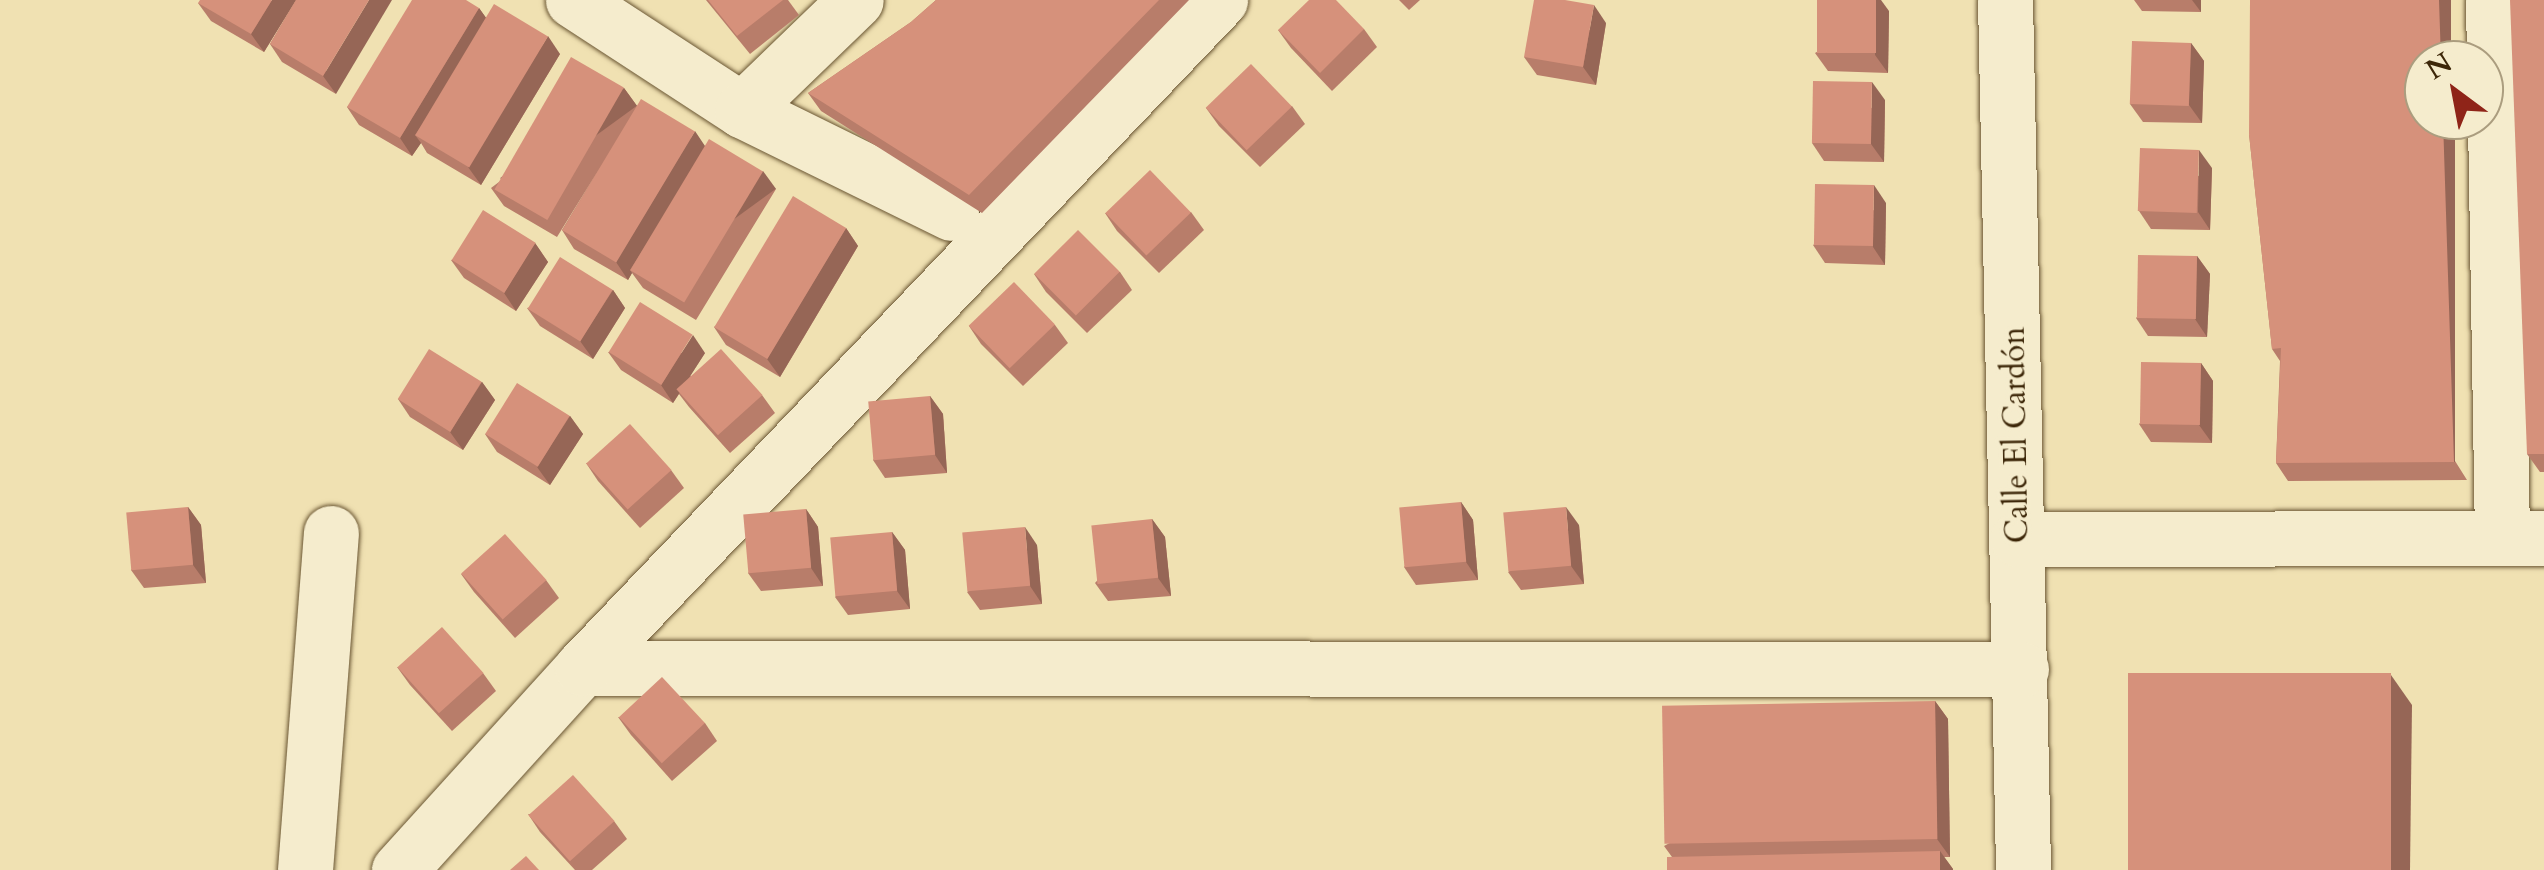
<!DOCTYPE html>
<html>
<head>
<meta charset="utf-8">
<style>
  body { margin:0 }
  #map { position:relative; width:2544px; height:870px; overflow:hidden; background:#f0e1b2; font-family:Cardo,serif }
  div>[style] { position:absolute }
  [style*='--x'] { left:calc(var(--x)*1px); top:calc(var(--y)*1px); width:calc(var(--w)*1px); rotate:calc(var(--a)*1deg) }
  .roads { filter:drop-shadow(0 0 2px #6a5633) drop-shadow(0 0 2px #6a5633) }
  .minor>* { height:55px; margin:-27.5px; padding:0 27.5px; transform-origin:27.5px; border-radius:27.5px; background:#f5eccd }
  .wall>* { inset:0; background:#b87d6a }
  .shaded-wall>* { inset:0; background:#966656; transform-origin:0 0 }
  .building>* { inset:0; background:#d6917b; transform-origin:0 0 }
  span { translate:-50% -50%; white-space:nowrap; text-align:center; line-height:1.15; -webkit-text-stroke:8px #f5eccd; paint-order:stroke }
  .street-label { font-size:32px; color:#3d2709 }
  .north { position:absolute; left:2404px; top:40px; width:100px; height:100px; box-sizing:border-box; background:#f5eccd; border:2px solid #ab9d7f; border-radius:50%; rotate:328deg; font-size:28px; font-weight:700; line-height:40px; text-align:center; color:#3d2709 }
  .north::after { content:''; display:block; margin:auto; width:35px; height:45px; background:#8f2418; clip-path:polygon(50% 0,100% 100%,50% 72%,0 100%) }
</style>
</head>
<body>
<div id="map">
  <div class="roads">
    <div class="minor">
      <div style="--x:573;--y:0;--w:202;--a:33.1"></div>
      <div style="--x:742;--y:110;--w:233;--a:26.2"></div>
      <div style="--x:2005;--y:0;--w:870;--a:88.81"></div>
      <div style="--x:2493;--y:0;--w:538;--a:89.04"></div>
      <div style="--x:742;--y:110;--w:158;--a:-44"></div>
      <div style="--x:2018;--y:539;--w:526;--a:-0.11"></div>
      <div style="--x:582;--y:668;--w:1439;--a:0.04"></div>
      <div style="--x:305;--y:870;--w:338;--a:-85.6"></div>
      <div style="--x:399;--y:870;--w:273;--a:-47.8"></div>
      <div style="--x:582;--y:668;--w:924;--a:-46.32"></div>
    </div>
  </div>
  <div class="wall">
    <div style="clip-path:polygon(296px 0,264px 52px,211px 21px,198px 3px)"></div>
    <div style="clip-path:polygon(296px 0,336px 94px,282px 62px,270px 44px)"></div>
    <div style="clip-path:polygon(706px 0,788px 0,799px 15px,750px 54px)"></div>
    <div style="clip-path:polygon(936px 0,1189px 0,982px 213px,821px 111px,808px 93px,911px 22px)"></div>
    <div style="clip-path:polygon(1399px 0,1420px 0,1409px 10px)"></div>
    <div style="clip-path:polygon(2134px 0,2201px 0,2201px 12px,2142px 11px)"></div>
    <div style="clip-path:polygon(2544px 0,2544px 472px,2540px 472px,2527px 454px)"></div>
    <div style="clip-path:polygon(479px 8px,486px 18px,560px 54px,481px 185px,427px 153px,421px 143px,412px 156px,359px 125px,347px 107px)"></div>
    <div style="clip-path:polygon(1889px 11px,1888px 73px,1828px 71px,1815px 53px)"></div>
    <div style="clip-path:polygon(1606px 23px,1596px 85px,1537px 75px,1524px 57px)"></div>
    <div style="clip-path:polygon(1364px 29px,1377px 47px,1332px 91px,1291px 48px,1278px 30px)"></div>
    <div style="clip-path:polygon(2191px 43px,2204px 61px,2202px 123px,2143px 122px,2130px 104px)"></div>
    <div style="clip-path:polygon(624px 88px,637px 106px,776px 189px,696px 320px,643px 288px,632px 273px,628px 280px,574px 249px,562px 230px,601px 166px,557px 237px,504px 206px,491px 188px)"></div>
    <div style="clip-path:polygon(1885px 100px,1884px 162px,1824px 161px,1812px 143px)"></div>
    <div style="clip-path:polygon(1292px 106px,1305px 124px,1260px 167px,1219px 126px,1206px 108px)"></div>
    <div style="clip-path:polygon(2249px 134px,2467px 480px,2288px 481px,2276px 463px,2280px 361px,2272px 349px)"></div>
    <div style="clip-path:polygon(2212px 168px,2210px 230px,2151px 229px,2139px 211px)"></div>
    <div style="clip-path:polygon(1886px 203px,1885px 265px,1825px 263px,1813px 245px)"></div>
    <div style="clip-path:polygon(1191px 212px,1204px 230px,1159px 273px,1117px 231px,1105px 213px)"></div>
    <div style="clip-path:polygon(846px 228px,858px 246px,780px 377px,726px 345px,714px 327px)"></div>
    <div style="clip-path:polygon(535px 243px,548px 262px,516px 311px,464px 278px,451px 260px)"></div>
    <div style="clip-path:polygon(2197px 256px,2210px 274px,2207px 337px,2148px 336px,2136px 318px)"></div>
    <div style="clip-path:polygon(1120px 272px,1132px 290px,1087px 333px,1046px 292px,1034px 274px)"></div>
    <div style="clip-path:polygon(613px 290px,625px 308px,593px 359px,540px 326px,527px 308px)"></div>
    <div style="clip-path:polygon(1055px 325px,1068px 343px,1023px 386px,981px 344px,969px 326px)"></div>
    <div style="clip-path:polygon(608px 352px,705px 353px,690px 376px,762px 395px,775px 413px,730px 453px,689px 407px,679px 394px,673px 403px,621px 370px)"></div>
    <div style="clip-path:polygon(2201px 363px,2213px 381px,2212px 443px,2151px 442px,2139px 424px)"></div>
    <div style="clip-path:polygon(482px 382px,495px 400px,463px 450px,410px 417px,398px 399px)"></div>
    <div style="clip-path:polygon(930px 396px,943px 414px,947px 473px,885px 478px,873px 460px)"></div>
    <div style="clip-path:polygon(570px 416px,583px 434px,550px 485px,497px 452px,485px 434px)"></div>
    <div style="clip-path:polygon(586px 463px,671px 470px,684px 488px,640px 528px,598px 481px)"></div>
    <div style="clip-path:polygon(1461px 502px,1473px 520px,1478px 580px,1416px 585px,1404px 567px)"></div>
    <div style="clip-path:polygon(188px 507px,201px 525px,206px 583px,144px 588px,131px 570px)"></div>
    <div style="clip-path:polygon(806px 509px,818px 527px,823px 586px,761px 591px,748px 573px)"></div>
    <div style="clip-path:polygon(1152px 519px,1165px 537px,1171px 596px,1108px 601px,1095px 583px)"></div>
    <div style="clip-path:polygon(1579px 525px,1584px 584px,1521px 590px,1508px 572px)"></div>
    <div style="clip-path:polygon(892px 532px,905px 550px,910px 609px,848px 615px,835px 597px)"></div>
    <div style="clip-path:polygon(1037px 545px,1042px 604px,980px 610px,967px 592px)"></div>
    <div style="clip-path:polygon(461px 574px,546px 580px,559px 598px,515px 638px,474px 592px)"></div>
    <div style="clip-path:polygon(397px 667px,483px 673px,496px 691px,452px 731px,410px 685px)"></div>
    <div style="clip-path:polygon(1935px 701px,1948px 719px,1950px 857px,1944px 857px,1953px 869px,1672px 857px,1664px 846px)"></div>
    <div style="clip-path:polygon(618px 717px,705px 723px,717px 741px,672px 781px,631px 735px)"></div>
    <div style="clip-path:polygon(528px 814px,614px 821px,627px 839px,592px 870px,575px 870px,540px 832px)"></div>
  </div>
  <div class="shaded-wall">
    <div style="clip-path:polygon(272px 0,296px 0,264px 52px,251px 34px)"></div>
    <div style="clip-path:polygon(369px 0,392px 0,336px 94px,323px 76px)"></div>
    <div style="clip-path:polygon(1876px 0,1881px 0,1889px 11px,1888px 73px,1875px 55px)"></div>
    <div style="clip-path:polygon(2192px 0,2201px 0,2201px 12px)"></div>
    <div style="left:2439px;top:0;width:12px;height:60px"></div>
    <div style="clip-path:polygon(1594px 5px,1606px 23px,1596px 85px,1583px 67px)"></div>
    <div style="clip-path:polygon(479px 8px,492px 26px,415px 135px,421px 143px,412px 156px,400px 138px)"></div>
    <div style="clip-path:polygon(548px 36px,560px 54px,481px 185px,468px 167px)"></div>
    <div style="clip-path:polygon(2191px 43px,2204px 61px,2202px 123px,2189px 105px)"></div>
    <div style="clip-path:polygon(1872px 82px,1885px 100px,1884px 162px,1871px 144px)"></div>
    <div style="left:624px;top:88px;width:22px;height:153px;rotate:54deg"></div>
    <div style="left:2443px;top:120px;width:12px;height:342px"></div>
    <div style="clip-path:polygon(695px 131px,707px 149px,630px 270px,632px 273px,628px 280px,616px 262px)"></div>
    <div style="clip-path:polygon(2199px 150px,2212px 168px,2210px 230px,2198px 212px)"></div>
    <div style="left:763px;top:171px;width:22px;height:153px;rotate:54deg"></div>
    <div style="clip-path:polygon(1874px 185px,1886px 203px,1885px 265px,1873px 247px)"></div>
    <div style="clip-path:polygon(846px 228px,858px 246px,780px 377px,767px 359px)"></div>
    <div style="clip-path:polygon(535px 243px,548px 262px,516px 311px,504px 293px)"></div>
    <div style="clip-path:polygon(2197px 256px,2210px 274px,2207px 337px,2195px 319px)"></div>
    <div style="clip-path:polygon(613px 290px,625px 308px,593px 359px,580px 341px)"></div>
    <div style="clip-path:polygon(693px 335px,705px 353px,673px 403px,661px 385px)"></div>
    <div style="clip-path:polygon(2201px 363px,2213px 381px,2212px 443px,2199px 425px)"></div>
    <div style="clip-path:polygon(482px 382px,495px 400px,463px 450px,450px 432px)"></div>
    <div style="clip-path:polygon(930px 396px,943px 414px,947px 473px,935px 455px)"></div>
    <div style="clip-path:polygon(570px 416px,583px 434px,550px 485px,537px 467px)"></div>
    <div style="clip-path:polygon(1461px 502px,1473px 520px,1478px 580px,1466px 562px)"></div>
    <div style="clip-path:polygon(188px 507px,201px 525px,206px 583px,193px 565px)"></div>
    <div style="clip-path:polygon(1566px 507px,1579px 525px,1584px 584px,1571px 566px)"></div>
    <div style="clip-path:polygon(806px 509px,818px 527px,823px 586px,811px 568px)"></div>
    <div style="clip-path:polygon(1152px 519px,1165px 537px,1171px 596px,1158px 578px)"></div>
    <div style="clip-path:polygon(1025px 527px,1037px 545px,1042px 604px,1030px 586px)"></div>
    <div style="clip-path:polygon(892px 532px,905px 550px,910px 609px,897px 591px)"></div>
    <div style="clip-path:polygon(2391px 675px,2412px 705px,2410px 870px,2388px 870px)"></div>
    <div style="clip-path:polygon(1935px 701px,1948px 719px,1950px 857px,1937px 839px)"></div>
    <div style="clip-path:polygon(1940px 851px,1953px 869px,1953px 870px,1940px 870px)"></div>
  </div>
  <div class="building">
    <div style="clip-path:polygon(200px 0,272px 0,251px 34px,198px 3px)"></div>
    <div style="clip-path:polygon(296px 0,369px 0,323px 76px,270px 44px)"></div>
    <div style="clip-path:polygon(412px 0,466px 0,479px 8px,400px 138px,347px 107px)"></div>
    <div style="clip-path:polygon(708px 0,783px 0,737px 36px)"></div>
    <div style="clip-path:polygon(936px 0,1159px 0,969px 195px,808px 93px,911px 22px)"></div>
    <div style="clip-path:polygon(1309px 0,1336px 0,1364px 29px,1320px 73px,1278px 30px)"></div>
    <div style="clip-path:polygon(1534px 0,1565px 0,1594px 5px,1583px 67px,1524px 57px)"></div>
    <div style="left:1817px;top:0;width:59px;height:53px"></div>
    <div style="clip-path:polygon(2250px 0,2439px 0,2441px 60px,2424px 60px,2424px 120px,2443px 120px,2454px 462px,2276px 463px,2281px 348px,2272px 349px,2249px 134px)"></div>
    <div style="clip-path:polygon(2510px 0,2544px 0,2544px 454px,2527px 454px)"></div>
    <div style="left:494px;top:4px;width:63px;height:153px;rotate:31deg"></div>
    <div style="left:2132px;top:41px;width:59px;height:63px;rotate:2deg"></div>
    <div style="left:571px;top:57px;width:61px;height:153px;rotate:30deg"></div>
    <div style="left:1251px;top:64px;width:59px;height:63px;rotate:46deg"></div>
    <div style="left:1813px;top:81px;width:59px;height:62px;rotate:1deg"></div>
    <div style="left:641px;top:99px;width:63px;height:153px;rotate:31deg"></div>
    <div style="left:709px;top:139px;width:63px;height:153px;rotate:31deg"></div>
    <div style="left:2140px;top:148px;width:59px;height:63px;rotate:2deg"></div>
    <div style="left:1150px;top:170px;width:59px;height:62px;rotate:46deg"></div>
    <div style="left:1815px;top:184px;width:59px;height:61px;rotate:1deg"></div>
    <div style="left:793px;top:196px;width:62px;height:153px;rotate:31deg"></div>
    <div style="left:483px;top:210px;width:62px;height:59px;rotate:32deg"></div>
    <div style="left:1078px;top:230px;width:59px;height:62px;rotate:45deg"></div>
    <div style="left:2138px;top:255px;width:59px;height:63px;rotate:1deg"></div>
    <div style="left:560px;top:257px;width:62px;height:61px;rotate:32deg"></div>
    <div style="left:1014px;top:282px;width:59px;height:63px;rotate:46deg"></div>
    <div style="left:640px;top:302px;width:62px;height:59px;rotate:32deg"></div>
    <div style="left:429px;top:349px;width:62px;height:59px;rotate:32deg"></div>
    <div style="left:721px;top:349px;width:62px;height:60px;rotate:48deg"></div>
    <div style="left:2141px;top:362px;width:60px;height:62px;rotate:1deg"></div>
    <div style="left:517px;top:383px;width:62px;height:60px;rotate:32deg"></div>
    <div style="left:930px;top:396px;width:59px;height:62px;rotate:85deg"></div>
    <div style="left:630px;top:424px;width:62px;height:59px;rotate:48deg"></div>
    <div style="left:1461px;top:502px;width:60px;height:62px;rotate:85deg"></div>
    <div style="left:188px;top:507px;width:58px;height:62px;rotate:85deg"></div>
    <div style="left:1566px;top:507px;width:59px;height:63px;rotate:85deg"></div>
    <div style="left:806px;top:509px;width:59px;height:63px;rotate:85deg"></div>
    <div style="left:1152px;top:519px;width:59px;height:61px;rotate:84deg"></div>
    <div style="left:1025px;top:527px;width:59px;height:63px;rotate:85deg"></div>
    <div style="left:892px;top:532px;width:59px;height:62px;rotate:85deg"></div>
    <div style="left:505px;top:534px;width:62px;height:59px;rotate:48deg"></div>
    <div style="left:442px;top:627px;width:62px;height:60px;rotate:48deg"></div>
    <div style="left:2128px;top:673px;width:263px;height:197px"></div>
    <div style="left:662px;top:677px;width:63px;height:59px;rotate:47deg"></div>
    <div style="left:1935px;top:701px;width:138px;height:273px;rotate:89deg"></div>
    <div style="left:573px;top:775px;width:62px;height:60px;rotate:48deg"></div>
    <div style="clip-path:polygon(1940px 851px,1940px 870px,1667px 870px,1667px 857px)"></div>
    <div style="clip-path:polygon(526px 856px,539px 870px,510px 870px)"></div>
  </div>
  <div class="street-label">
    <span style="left:2016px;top:435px;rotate:-91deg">Calle El Cardón</span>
  </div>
  <div class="north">N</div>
</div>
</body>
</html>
